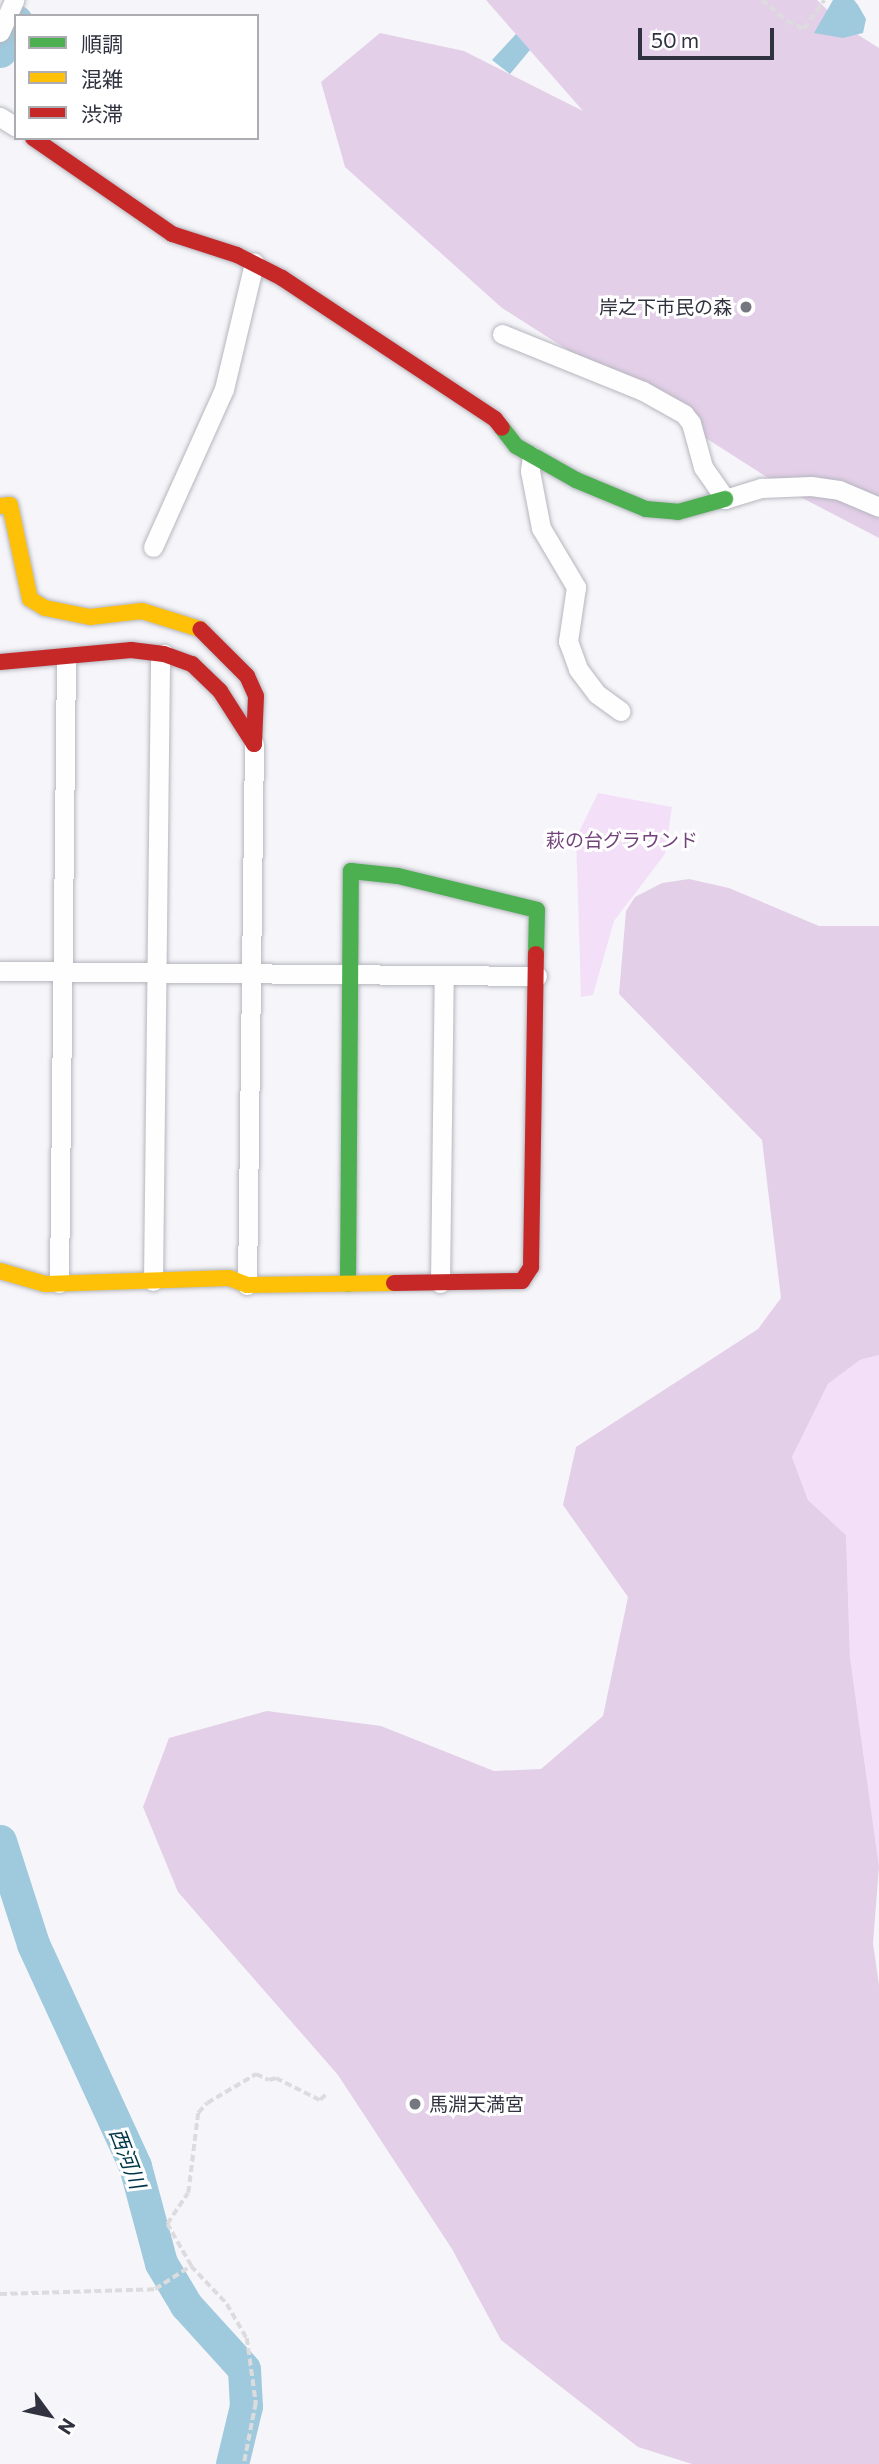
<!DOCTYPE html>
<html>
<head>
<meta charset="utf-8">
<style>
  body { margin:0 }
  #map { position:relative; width:879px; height:2464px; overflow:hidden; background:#f6f6fa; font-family:Commissioner,"Noto Sans JP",sans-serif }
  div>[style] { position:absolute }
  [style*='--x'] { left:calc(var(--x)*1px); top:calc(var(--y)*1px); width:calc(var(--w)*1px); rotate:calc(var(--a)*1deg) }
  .green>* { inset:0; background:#f3e0f8 }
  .forest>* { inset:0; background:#e4cfe9 }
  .water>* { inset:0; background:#9fc9dd }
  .river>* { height:33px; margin:-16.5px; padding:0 16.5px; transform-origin:16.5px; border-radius:16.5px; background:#9fc9dd }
  .path>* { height:3.5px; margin-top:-1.75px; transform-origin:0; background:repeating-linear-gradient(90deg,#dcdcde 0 7px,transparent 0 10.5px) }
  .roads { filter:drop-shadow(0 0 2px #b5b6be) drop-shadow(0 0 2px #b5b6be) }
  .street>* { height:19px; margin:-9.5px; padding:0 9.5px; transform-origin:9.5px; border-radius:9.5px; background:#fefefe }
  .fast>* { height:16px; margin:-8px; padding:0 8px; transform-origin:8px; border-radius:8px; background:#4caf50 }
  .slow>* { height:16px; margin:-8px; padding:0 8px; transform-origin:8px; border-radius:8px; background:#ffc107 }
  .jam>* { height:16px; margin:-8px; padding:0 8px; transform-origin:8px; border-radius:8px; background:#c62828 }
  .dots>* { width:19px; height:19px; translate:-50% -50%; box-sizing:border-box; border:4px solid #fff; border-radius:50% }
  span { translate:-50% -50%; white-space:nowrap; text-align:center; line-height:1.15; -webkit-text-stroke:6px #fff; paint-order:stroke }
  .poi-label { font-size:19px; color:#30323f }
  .right { translate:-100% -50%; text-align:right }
  .left { translate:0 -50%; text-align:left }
  .park-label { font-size:19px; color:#72427a }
  .water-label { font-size:21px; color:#00374a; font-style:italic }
  .legend { position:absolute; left:14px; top:14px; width:245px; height:126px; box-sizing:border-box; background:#fff; border:2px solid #acadb2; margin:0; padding:9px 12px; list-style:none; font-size:21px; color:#30323f }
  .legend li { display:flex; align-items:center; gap:14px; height:35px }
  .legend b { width:35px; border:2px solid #acadb2 }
  .north { position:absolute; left:14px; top:2380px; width:70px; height:70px; -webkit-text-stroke:5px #fff; paint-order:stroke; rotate:123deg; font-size:19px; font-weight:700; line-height:28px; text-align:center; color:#30323f }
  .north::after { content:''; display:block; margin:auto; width:24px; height:32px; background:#30323f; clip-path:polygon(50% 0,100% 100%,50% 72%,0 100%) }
  .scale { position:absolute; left:638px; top:28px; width:136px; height:32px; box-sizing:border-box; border:4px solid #30323f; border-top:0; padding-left:9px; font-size:21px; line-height:24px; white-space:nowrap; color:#30323f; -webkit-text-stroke:5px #fff; paint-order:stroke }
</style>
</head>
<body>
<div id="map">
  <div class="green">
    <div style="clip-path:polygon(598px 793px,672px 807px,665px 854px,614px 921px,593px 995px,581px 997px,576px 838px)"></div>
    <div style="clip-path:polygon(879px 1355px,879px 1867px,850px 1657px,846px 1535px,808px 1500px,792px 1457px,828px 1384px,860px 1360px)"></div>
  </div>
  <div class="forest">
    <div style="clip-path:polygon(486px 0,817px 0,844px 26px,879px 48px,879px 538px,787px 490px,502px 308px,345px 167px,321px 82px,380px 33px,464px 51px,583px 111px)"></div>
    <div style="clip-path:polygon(689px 879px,729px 888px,819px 926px,879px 926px,879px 1355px,860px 1360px,828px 1384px,792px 1457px,808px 1500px,846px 1535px,850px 1657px,879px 1867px,873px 1943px,879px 1985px,879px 2464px,692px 2464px,638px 2447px,501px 2340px,452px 2249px,338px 2075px,178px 1892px,143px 1807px,169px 1738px,267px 1711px,381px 1726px,494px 1771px,541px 1769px,603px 1716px,628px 1597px,563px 1505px,576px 1447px,758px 1329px,781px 1298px,762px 1140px,619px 994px,626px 911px,635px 897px,662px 883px)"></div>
  </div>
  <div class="water">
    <div style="clip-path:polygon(833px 0,854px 0,858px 5px,866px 19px,863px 33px,843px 38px,814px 33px)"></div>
    <div style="clip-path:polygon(516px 34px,530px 50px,510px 74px,492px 60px)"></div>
  </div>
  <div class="river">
    <div style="--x:0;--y:51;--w:34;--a:-62"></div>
    <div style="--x:0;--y:1841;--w:108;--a:72.2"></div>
    <div style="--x:33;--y:1944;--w:244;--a:65.3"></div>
    <div style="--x:135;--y:2166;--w:100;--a:75"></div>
    <div style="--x:161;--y:2263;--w:49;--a:59.2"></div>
    <div style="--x:186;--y:2305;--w:86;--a:47.8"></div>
    <div style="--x:244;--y:2369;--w:37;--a:87"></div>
    <div style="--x:246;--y:2406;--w:60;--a:103.6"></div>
  </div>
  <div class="path">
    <div style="--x:762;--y:0;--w:33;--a:40"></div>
    <div style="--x:787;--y:21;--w:19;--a:25"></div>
    <div style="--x:804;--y:29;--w:35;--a:-55"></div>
    <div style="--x:191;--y:2266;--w:48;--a:-119.7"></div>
    <div style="--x:167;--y:2224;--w:37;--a:-56"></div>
    <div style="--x:188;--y:2193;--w:81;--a:-82.9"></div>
    <div style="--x:198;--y:2113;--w:13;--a:-48"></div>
    <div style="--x:207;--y:2103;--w:57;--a:-30.6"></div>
    <div style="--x:256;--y:2074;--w:14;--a:25"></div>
    <div style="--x:269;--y:2080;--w:7;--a:-16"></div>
    <div style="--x:276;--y:2078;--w:49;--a:26.6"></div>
    <div style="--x:320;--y:2100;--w:10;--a:-45"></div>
    <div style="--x:0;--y:2294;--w:155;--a:-1.8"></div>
    <div style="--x:155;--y:2289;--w:43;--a:-32.6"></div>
    <div style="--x:191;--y:2266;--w:52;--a:46.5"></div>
    <div style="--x:227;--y:2304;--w:39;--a:60"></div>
    <div style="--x:247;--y:2338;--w:66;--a:82.1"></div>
    <div style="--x:256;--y:2403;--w:62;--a:101.1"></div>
  </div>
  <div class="roads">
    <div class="street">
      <div style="--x:0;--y:32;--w:35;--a:-66"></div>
      <div style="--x:0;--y:117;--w:19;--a:32"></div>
      <div style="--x:502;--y:334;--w:152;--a:22"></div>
      <div style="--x:643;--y:391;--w:47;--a:29.3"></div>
      <div style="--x:684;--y:414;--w:11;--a:52"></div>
      <div style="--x:691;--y:423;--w:46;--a:74.7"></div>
      <div style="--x:703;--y:467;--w:39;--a:55"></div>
      <div style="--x:725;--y:499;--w:38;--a:-17"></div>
      <div style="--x:761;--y:488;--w:50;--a:-2.3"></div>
      <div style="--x:811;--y:486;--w:28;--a:8"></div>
      <div style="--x:839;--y:490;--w:43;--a:23"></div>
      <div style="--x:532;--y:456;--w:15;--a:98"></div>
      <div style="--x:530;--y:471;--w:58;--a:79.1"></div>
      <div style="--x:541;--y:528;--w:69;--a:59.3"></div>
      <div style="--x:576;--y:587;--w:55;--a:98.4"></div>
      <div style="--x:568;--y:641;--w:30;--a:70"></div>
      <div style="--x:578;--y:669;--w:31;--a:53"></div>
      <div style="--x:597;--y:694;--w:29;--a:36"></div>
      <div style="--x:153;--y:547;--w:173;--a:-65.8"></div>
      <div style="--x:224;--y:389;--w:130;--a:-76.6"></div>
      <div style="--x:0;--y:971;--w:537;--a:0.53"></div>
      <div style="--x:153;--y:1281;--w:618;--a:-89.35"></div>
      <div style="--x:160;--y:663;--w:10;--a:-66"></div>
      <div style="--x:59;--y:1283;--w:626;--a:-89.36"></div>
      <div style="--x:440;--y:1283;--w:308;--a:-89.3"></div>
      <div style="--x:247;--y:1285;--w:541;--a:-89.26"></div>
    </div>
    <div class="fast">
      <div style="--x:502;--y:428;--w:23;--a:52"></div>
      <div style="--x:516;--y:446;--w:69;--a:29.5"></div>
      <div style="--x:576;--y:480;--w:76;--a:22.5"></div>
      <div style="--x:646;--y:509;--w:32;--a:5"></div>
      <div style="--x:678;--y:512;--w:49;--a:-15.5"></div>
      <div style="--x:348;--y:1284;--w:413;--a:-89.6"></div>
      <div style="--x:351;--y:871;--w:47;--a:6.1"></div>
      <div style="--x:398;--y:876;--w:143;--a:13.7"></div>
      <div style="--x:537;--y:910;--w:44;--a:91.3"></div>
    </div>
    <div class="slow">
      <div style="--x:0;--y:506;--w:10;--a:-6"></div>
      <div style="--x:10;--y:505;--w:96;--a:78"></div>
      <div style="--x:30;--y:599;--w:17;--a:31"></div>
      <div style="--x:45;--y:608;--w:46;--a:11.3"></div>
      <div style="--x:90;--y:617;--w:52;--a:-6.6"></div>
      <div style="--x:142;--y:611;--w:61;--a:17.2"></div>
      <div style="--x:0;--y:1271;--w:47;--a:16.1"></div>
      <div style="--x:45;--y:1284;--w:184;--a:-1.9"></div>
      <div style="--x:229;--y:1278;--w:19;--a:21"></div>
      <div style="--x:247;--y:1285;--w:147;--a:-0.8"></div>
    </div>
    <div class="jam">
      <div style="--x:33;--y:138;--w:169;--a:34.6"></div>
      <div style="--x:172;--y:234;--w:68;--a:17.9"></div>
      <div style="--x:237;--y:255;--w:51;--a:27.1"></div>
      <div style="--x:282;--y:278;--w:255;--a:33.5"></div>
      <div style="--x:495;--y:419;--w:11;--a:52"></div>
      <div style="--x:0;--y:662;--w:132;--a:-5.2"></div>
      <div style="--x:131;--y:650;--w:33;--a:7"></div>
      <div style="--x:164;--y:654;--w:30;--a:20"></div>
      <div style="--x:192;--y:664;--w:39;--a:44"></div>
      <div style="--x:220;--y:691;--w:63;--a:57.3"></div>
      <div style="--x:254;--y:744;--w:48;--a:-87.6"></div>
      <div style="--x:256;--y:696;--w:22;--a:-114"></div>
      <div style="--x:247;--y:676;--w:66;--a:-135"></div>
      <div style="--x:394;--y:1283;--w:128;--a:-0.9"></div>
      <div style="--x:522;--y:1281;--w:17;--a:-57"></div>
      <div style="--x:531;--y:1267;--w:313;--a:-89.1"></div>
    </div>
  </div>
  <div class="dots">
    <div style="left:746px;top:307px;background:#757780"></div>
    <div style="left:415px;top:2104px;background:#757780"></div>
  </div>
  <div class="poi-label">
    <span class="right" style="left:732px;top:307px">岸之下市民の森</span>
    <span class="left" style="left:429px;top:2104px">馬淵天満宮</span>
  </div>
  <div class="park-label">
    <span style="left:622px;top:840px">萩の台グラウンド</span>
  </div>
  <div class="water-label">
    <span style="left:128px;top:2158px;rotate:69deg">西河川</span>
  </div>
  <ul class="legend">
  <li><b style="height:9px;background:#4caf50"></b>順調</li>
  <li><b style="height:9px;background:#ffc107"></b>混雑</li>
  <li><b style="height:9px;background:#c62828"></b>渋滞</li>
  </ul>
  <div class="north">N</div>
  <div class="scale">50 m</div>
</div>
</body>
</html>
